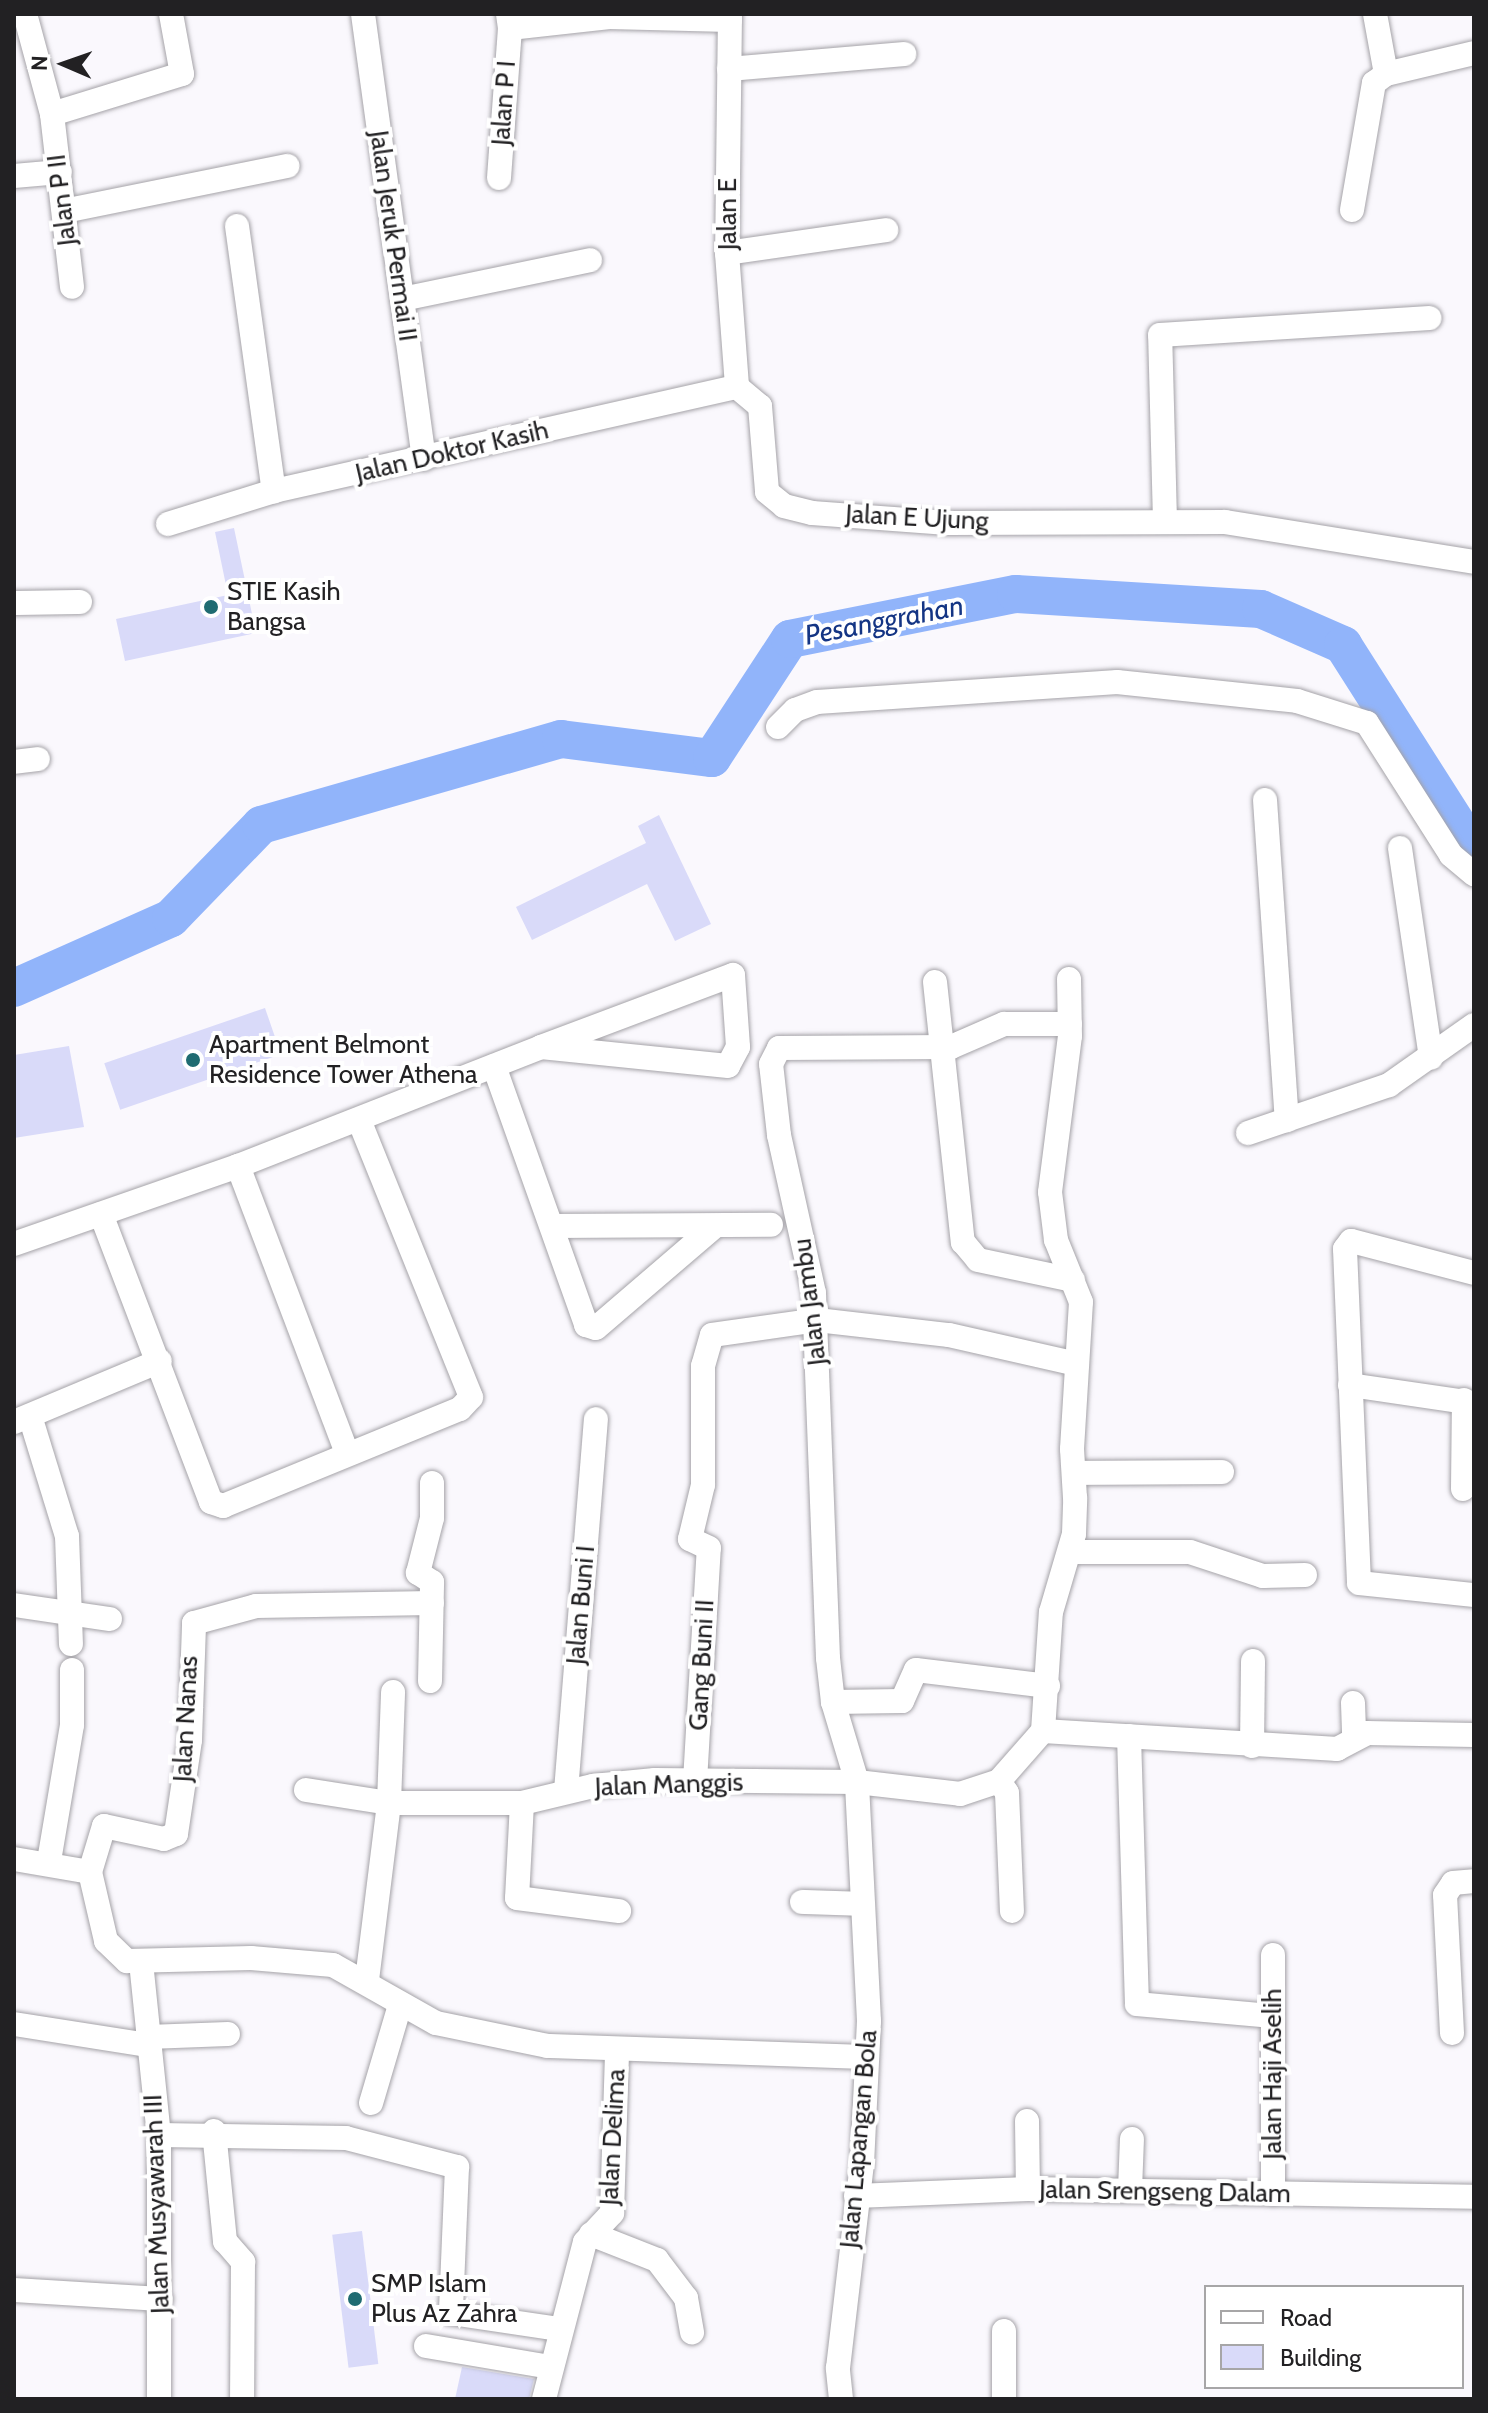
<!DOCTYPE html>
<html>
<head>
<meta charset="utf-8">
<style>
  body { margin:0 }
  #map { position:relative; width:1488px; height:2413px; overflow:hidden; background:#faf8fd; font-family:Cabin,sans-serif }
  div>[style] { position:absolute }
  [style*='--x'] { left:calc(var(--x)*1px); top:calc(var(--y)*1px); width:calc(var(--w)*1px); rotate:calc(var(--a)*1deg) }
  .river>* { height:38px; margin:-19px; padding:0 19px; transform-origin:19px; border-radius:19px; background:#91b4fa }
  .building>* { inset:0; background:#d9daf9; transform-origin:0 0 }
  .roads { filter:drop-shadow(0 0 2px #a5a3a8) drop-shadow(0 0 2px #a5a3a8) }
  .minor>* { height:24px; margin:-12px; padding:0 12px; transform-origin:12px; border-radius:12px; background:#fff }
  .dots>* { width:22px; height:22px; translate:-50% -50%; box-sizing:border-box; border:4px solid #fff; border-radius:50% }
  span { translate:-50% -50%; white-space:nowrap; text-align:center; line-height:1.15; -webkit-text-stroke:8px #fff; paint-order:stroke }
  .street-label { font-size:26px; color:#222123 }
  .poi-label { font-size:26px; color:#222123 }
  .left { translate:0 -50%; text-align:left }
  .water-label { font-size:28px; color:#143584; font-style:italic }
  .frame { position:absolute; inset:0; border:16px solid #222123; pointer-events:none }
  .legend { position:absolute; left:1204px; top:2285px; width:260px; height:104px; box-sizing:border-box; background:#fff; border:2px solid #a7a6a7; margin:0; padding:10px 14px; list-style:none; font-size:24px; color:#222123 }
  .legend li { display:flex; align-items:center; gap:16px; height:40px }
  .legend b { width:40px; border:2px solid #a7a6a7 }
  .north { position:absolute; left:24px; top:24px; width:80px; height:80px; -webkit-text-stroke:6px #fff; paint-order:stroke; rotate:272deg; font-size:22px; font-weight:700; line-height:32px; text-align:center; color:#222123 }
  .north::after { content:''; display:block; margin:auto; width:28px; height:36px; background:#222123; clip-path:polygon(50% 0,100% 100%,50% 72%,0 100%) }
</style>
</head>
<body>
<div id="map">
  <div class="river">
    <div style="--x:14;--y:988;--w:172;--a:-24"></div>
    <div style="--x:171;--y:918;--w:129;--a:-45.9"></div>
    <div style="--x:261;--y:825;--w:312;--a:-16"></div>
    <div style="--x:561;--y:739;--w:152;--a:7.2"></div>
    <div style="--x:712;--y:758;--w:142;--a:-56.8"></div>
    <div style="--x:790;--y:639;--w:230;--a:-11.3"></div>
    <div style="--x:1016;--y:594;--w:245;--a:3.5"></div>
    <div style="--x:1261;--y:609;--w:90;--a:23.7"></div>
    <div style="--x:1343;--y:645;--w:244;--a:57.5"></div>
  </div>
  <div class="building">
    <div style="clip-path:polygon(234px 528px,256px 633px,125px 661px,116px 619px,228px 595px,215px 532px)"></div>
    <div style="clip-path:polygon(659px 815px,711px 924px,675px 941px,647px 884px,532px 940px,516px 907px,646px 843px,638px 826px)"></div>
    <div style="left:265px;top:1008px;width:49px;height:170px;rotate:71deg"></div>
    <div style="clip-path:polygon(69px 1046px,84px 1127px,14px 1138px,14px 1055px)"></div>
    <div style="left:362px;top:2231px;width:134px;height:30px;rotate:83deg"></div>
    <div style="clip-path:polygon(462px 2367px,534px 2379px,529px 2399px,455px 2399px)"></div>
  </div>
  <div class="roads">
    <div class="minor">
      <div style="--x:25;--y:14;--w:104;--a:74.9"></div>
      <div style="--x:52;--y:114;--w:174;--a:83.4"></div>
      <div style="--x:363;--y:14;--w:449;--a:82.2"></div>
      <div style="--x:508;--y:14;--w:14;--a:82"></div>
      <div style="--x:510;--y:28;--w:100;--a:-6.3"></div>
      <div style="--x:609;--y:17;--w:121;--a:1.4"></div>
      <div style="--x:730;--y:14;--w:239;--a:90.7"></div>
      <div style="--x:727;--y:253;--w:134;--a:85.7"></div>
      <div style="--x:1375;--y:14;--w:61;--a:79.6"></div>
      <div style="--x:729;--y:69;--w:176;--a:-4.9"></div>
      <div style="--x:52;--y:114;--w:136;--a:-17.1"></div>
      <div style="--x:182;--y:74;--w:61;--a:-100.4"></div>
      <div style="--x:14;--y:176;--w:46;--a:-5"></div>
      <div style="--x:499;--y:178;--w:150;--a:-85.8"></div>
      <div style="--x:1352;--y:210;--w:129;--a:-80.2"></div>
      <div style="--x:1374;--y:83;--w:15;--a:-37"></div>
      <div style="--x:1386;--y:74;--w:90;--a:-13.4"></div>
      <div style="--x:64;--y:211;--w:228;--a:-11.4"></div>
      <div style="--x:237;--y:226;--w:268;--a:82.1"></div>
      <div style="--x:727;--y:253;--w:161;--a:-8.2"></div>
      <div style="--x:402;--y:299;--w:192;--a:-11.7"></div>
      <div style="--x:737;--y:387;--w:30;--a:40"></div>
      <div style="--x:760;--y:406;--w:86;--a:85.3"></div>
      <div style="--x:767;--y:492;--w:22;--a:39"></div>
      <div style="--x:784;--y:506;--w:29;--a:14"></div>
      <div style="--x:812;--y:513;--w:136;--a:4.2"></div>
      <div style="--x:948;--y:523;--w:277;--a:-0.2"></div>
      <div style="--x:1225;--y:522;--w:252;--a:9.1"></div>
      <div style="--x:1165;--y:521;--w:186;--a:-91.5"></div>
      <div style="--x:1160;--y:335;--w:270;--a:-3.6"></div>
      <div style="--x:168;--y:524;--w:111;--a:-17.3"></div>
      <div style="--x:274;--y:491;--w:475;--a:-12.7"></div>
      <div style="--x:14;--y:603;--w:66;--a:-0.9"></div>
      <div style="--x:778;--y:727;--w:24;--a:-45"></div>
      <div style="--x:795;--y:710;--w:23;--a:-20"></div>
      <div style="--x:817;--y:702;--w:301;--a:-3.8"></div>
      <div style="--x:1117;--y:682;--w:181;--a:6"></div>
      <div style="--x:1297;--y:701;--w:73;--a:17.4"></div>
      <div style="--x:1367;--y:723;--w:156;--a:57.5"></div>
      <div style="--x:1451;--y:855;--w:30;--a:40"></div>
      <div style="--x:14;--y:762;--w:24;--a:-7"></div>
      <div style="--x:1265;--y:800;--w:321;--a:86.1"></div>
      <div style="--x:1400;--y:848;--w:212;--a:81.6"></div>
      <div style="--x:935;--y:982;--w:262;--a:83.9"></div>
      <div style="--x:963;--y:1242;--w:23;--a:50"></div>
      <div style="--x:978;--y:1260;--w:97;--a:11.9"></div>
      <div style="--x:494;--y:1066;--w:275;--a:70.4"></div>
      <div style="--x:586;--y:1325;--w:10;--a:17"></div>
      <div style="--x:596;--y:1328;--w:155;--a:-40.6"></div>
      <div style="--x:1248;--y:1133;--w:149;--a:-18.8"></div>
      <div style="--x:1389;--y:1085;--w:104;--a:-35.2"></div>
      <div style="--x:238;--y:1166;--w:307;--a:69.2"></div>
      <div style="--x:101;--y:1214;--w:308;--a:69.1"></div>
      <div style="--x:211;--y:1502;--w:13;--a:18"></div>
      <div style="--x:223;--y:1506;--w:256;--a:-22.3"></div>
      <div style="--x:460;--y:1409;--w:16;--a:-47"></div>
      <div style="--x:471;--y:1397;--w:299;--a:-112"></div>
      <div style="--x:552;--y:1226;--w:219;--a:-0.3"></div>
      <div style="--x:14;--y:1244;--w:237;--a:-19.2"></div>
      <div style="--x:238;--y:1166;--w:326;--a:-21.4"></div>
      <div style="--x:541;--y:1047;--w:205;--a:-20.6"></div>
      <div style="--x:733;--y:975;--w:72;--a:86"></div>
      <div style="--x:738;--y:1047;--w:21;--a:118"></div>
      <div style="--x:728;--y:1066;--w:188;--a:-174.2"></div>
      <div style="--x:1474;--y:1273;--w:127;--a:-165.4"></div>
      <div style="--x:1351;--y:1241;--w:10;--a:127"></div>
      <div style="--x:1345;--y:1249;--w:334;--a:87.6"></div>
      <div style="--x:1359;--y:1583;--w:116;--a:6"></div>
      <div style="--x:1350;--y:1385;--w:125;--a:8.3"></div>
      <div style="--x:30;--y:1416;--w:126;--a:72.9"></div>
      <div style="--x:67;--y:1536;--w:108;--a:87.9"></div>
      <div style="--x:14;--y:1422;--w:158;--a:-22.7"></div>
      <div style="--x:1074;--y:1473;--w:148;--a:-0.4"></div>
      <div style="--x:1463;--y:1489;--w:89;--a:-89.4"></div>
      <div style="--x:1070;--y:1552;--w:120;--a:0"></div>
      <div style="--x:1190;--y:1552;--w:77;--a:18.2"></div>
      <div style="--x:1263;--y:1576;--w:42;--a:-1.4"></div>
      <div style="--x:14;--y:1605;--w:97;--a:8.3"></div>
      <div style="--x:430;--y:1681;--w:99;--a:-88.8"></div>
      <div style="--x:432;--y:1582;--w:17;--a:-147"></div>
      <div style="--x:418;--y:1573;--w:57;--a:-75.7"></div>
      <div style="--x:432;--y:1518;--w:35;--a:-90"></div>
      <div style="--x:833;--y:1702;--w:69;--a:-0.8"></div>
      <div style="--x:902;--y:1701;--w:34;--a:-66"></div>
      <div style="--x:916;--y:1670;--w:133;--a:6.9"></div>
      <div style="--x:1353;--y:1703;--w:36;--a:88"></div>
      <div style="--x:1043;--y:1731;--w:119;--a:-86.2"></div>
      <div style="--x:1051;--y:1612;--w:81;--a:-73.6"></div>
      <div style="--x:1074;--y:1534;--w:36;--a:-88"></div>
      <div style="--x:1075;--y:1498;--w:49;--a:-93.5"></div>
      <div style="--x:1072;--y:1449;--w:147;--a:-86.5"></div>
      <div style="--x:1081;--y:1302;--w:67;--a:-112"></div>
      <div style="--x:1056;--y:1240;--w:48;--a:-97.1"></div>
      <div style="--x:1050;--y:1192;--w:157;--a:-82.7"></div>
      <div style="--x:1070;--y:1036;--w:57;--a:-91"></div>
      <div style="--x:1129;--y:1736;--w:268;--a:88.3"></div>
      <div style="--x:1137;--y:2004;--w:136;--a:5.1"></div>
      <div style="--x:1252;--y:1746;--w:85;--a:-89.3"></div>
      <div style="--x:695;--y:1781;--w:233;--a:-86.6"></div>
      <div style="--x:709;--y:1548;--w:21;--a:-155"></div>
      <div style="--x:690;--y:1539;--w:56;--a:-76.5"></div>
      <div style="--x:703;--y:1485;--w:119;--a:-90"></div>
      <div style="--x:703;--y:1366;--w:32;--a:-74"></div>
      <div style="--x:712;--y:1335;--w:106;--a:-8.1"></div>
      <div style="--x:817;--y:1320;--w:133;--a:6.5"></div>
      <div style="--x:949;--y:1335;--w:131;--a:12.8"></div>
      <div style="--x:999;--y:1781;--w:14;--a:56"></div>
      <div style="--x:1007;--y:1793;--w:118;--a:87.6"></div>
      <div style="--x:306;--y:1790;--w:84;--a:8.9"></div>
      <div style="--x:389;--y:1803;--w:133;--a:0"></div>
      <div style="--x:522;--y:1803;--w:73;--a:-13.5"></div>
      <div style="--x:593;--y:1786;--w:62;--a:-5.5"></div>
      <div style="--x:655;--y:1780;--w:202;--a:0.6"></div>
      <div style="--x:857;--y:1782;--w:104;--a:6.6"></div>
      <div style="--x:960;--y:1794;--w:41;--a:-18.4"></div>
      <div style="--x:999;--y:1781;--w:67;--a:-48.7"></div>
      <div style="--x:1043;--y:1731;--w:295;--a:3.5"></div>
      <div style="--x:1337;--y:1749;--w:34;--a:-28"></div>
      <div style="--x:1367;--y:1733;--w:107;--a:1.1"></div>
      <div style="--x:566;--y:1791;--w:373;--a:-85.4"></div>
      <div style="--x:522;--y:1803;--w:95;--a:93"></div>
      <div style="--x:517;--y:1898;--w:103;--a:7.3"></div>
      <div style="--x:14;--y:1859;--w:77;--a:9.7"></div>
      <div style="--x:90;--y:1872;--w:71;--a:76.9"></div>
      <div style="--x:106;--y:1941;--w:29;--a:44"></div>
      <div style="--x:127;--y:1961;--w:124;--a:-1.4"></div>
      <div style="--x:251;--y:1958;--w:82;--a:4.9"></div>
      <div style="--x:333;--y:1965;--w:118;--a:29.4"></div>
      <div style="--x:436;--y:2023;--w:114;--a:11.6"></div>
      <div style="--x:548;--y:2046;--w:319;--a:2"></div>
      <div style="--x:49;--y:1861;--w:138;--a:-80.4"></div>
      <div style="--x:72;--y:1725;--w:55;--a:-90"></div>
      <div style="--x:90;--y:1872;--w:48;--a:-73.1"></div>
      <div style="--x:104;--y:1826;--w:61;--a:12.2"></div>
      <div style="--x:164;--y:1839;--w:13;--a:-23"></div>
      <div style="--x:176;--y:1834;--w:95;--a:-81.5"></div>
      <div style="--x:190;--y:1740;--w:117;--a:-88"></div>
      <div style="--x:194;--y:1623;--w:64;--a:-15.3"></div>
      <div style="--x:256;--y:1606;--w:176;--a:-1"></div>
      <div style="--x:802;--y:1902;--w:59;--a:1.9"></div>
      <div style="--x:141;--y:1962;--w:174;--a:84.1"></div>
      <div style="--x:159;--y:2135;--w:264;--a:90"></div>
      <div style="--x:367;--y:1980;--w:178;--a:-82.9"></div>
      <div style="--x:389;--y:1803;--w:111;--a:-87.9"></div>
      <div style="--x:14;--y:2024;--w:136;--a:8.9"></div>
      <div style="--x:1452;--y:2033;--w:138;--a:-92.9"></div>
      <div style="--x:1445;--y:1895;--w:14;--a:-56"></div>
      <div style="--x:1453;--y:1883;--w:21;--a:-5"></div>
      <div style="--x:148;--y:2037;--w:80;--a:-2.1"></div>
      <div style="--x:371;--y:2103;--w:102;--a:-73.5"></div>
      <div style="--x:1027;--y:2121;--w:68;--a:89.2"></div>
      <div style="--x:214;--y:2131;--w:111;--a:84.3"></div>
      <div style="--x:225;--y:2241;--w:28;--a:49"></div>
      <div style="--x:243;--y:2262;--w:137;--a:90.4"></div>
      <div style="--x:159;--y:2135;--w:187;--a:0.9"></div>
      <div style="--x:346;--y:2138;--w:115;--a:14.6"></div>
      <div style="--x:457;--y:2167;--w:146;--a:92.4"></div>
      <div style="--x:451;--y:2313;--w:110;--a:8.4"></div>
      <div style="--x:1130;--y:2190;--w:51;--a:-87.8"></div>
      <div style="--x:1273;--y:2194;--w:239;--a:-90"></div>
      <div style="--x:856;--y:2196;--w:172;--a:-2.3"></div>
      <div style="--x:1028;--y:2189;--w:446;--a:1"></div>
      <div style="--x:591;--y:2234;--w:71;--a:21.5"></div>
      <div style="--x:657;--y:2260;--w:48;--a:52.7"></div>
      <div style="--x:686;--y:2298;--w:35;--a:80"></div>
      <div style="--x:14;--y:2290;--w:147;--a:3.5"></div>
      <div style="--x:1004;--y:2331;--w:68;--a:90"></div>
      <div style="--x:426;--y:2346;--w:126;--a:9.6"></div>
      <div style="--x:544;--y:2399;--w:162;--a:-75.4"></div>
      <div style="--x:585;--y:2242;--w:40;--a:-47"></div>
      <div style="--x:612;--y:2213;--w:161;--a:-88.2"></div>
      <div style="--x:841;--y:2399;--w:31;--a:-96"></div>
      <div style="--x:838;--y:2368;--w:205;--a:-83.3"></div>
      <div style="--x:862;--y:2164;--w:143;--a:-87.2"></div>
      <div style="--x:869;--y:2021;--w:239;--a:-92.9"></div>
      <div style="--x:857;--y:1782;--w:84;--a:-106.7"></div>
      <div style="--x:833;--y:1702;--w:44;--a:-96.5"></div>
      <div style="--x:828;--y:1658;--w:365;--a:-92.2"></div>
      <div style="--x:814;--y:1293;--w:162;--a:-102.5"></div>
      <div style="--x:779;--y:1135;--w:71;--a:-96.4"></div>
      <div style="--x:771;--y:1064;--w:18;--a:-63"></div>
      <div style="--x:779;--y:1048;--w:172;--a:-0.3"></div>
      <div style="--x:951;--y:1047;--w:58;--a:-23.5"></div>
      <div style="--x:1004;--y:1024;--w:66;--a:0"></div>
    </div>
  </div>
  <div class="dots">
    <div style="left:211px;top:607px;background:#1f6b71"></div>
    <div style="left:193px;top:1060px;background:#1f6b71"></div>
    <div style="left:355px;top:2299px;background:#1f6b71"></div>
  </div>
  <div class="street-label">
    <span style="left:504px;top:103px;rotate:-86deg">Jalan P I</span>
    <span style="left:62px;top:200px;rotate:-97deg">Jalan P II</span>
    <span style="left:728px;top:214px;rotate:-90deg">Jalan E</span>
    <span style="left:393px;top:236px;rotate:82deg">Jalan Jeruk Permai II</span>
    <span style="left:452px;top:452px;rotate:-13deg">Jalan Doktor Kasih</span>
    <span style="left:917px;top:518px;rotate:3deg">Jalan E Ujung</span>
    <span style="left:810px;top:1302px;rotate:-97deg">Jalan Jambu</span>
    <span style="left:581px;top:1605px;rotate:-85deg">Jalan Buni I</span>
    <span style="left:702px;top:1665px;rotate:-87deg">Gang Buni II</span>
    <span style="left:186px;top:1719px;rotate:-87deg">Jalan Nanas</span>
    <span style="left:669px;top:1785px;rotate:-2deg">Jalan Manggis</span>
    <span style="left:1273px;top:2074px;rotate:-90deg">Jalan Haji Aselih</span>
    <span style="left:613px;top:2137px;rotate:-87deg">Jalan Delima</span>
    <span style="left:859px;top:2139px;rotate:-85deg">Jalan Lapangan Bola</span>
    <span style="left:1165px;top:2192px;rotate:1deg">Jalan Srengseng Dalam</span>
    <span style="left:157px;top:2204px;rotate:-92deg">Jalan Musyawarah III</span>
  </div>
  <div class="poi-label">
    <span class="left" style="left:227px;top:607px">STIE Kasih<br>Bangsa</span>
    <span class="left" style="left:209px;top:1060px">Apartment Belmont<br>Residence Tower Athena</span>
    <span class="left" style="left:371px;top:2299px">SMP Islam<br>Plus Az Zahra</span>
  </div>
  <div class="water-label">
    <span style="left:884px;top:620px;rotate:-11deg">Pesanggrahan</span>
  </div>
  <div class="frame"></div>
  <ul class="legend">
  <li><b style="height:10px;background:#fff"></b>Road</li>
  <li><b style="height:22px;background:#d9daf9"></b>Building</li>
  </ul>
  <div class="north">N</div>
</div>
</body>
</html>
